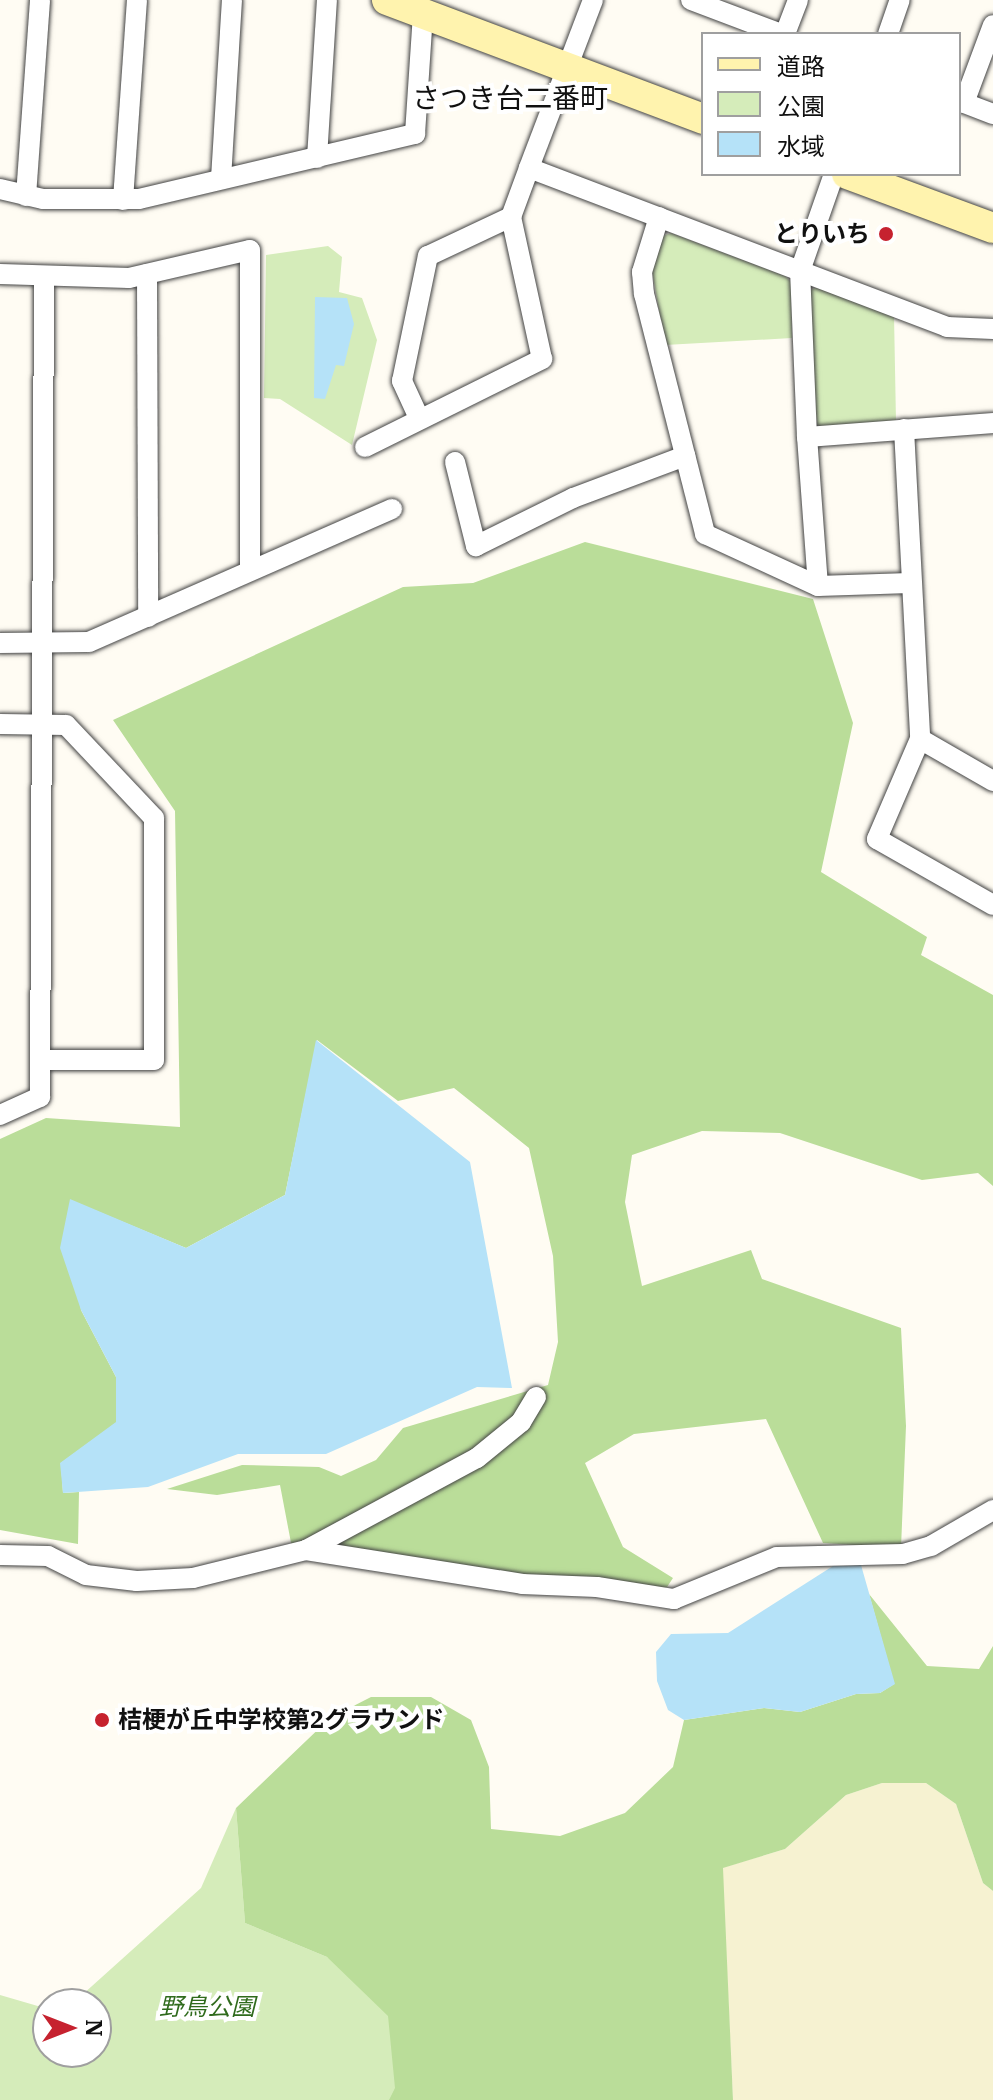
<!DOCTYPE html>
<html>
<head>
<meta charset="utf-8">
<style>
  body { margin:0 }
  #map { position:relative; width:993px; height:2100px; overflow:hidden; background:#fffcf3; font-family:"IBM Plex Serif","Noto Sans JP",serif }
  div>[style] { position:absolute }
  [style*='--x'] { left:calc(var(--x)*1px); top:calc(var(--y)*1px); width:calc(var(--w)*1px); rotate:calc(var(--a)*1deg) }
  .farmland>* { inset:0; background:#f6f2d1 }
  .green>* { inset:0; background:#d5ecba }
  .forest>* { inset:0; background:#badd99 }
  .water>* { inset:0; background:#b5e2f8 }
  .roads { filter:drop-shadow(0 0 2px #434343) drop-shadow(0 0 2px #434343) }
  .street>* { height:20px; margin:-10px; padding:0 10px; transform-origin:10px; border-radius:10px; background:#fff }
  .secondary>* { height:30px; margin:-15px; padding:0 15px; transform-origin:15px; border-radius:15px; background:#fff3ae }
  .dots>* { width:22px; height:22px; translate:-50% -50%; box-sizing:border-box; border:4px solid #fff; border-radius:50% }
  span { translate:-50% -50%; white-space:nowrap; text-align:center; line-height:1.15; -webkit-text-stroke:8px #fff; paint-order:stroke }
  .poi-label { font-size:24px; color:#101010; font-weight:700 }
  .right { translate:-100% -50%; text-align:right }
  .left { translate:0 -50%; text-align:left }
  .park-label { font-size:24px; color:#306b1d; font-style:italic }
  .quarter-label { font-size:28px; color:#101010 }
  .legend { position:absolute; left:701px; top:32px; width:260px; height:144px; box-sizing:border-box; background:#fff; border:2px solid #9f9f9f; margin:0; padding:10px 14px; list-style:none; font-size:24px; color:#101010 }
  .legend li { display:flex; align-items:center; gap:16px; height:40px }
  .legend b { width:40px; border:2px solid #9f9f9f }
  .north { position:absolute; left:32px; top:1988px; width:80px; height:80px; box-sizing:border-box; background:#fff; border:2px solid #9f9f9f; border-radius:50%; rotate:90deg; font-size:22px; font-weight:700; line-height:32px; text-align:center; color:#101010 }
  .north::after { content:''; display:block; margin:auto; width:28px; height:36px; background:#c6222f; clip-path:polygon(50% 0,100% 100%,50% 72%,0 100%) }
</style>
</head>
<body>
<div id="map">
  <div class="farmland">
    <div style="clip-path:polygon(882px 1783px,926px 1783px,956px 1804px,983px 1883px,993px 1891px,993px 2100px,733px 2100px,722px 1868px,785px 1849px,846px 1795px)"></div>
  </div>
  <div class="green">
    <div style="clip-path:polygon(671px 233px,785px 276px,791px 282px,792px 338px,665px 345px,652px 270px,663px 236px)"></div>
    <div style="clip-path:polygon(328px 246px,342px 257px,339px 292px,362px 298px,377px 340px,352px 445px,280px 399px,264px 398px,266px 255px)"></div>
    <div style="clip-path:polygon(817px 287px,894px 315px,896px 422px,823px 429px,817px 424px,809px 291px)"></div>
    <div style="clip-path:polygon(236px 1808px,245px 1923px,327px 1957px,580px 2100px,0 2100px,0 1995px,48px 2009px,48px 2052px,96px 2052px,96px 2004px,72px 2004px,201px 1888px)"></div>
  </div>
  <div class="forest">
    <div style="clip-path:polygon(585px 542px,813px 599px,853px 723px,821px 872px,927px 937px,921px 955px,993px 995px,993px 1186px,978px 1173px,922px 1180px,780px 1133px,702px 1131px,632px 1155px,625px 1202px,642px 1286px,751px 1250px,762px 1279px,901px 1328px,906px 1426px,901px 1548px,823px 1543px,766px 1419px,634px 1434px,585px 1463px,623px 1547px,673px 1578px,667px 1587px,650px 1593px,292px 1548px,280px 1485px,217px 1495px,167px 1489px,242px 1465px,319px 1467px,341px 1476px,376px 1460px,403px 1428px,548px 1385px,558px 1342px,553px 1256px,529px 1148px,454px 1088px,398px 1101px,317px 1040px,285px 1195px,186px 1248px,70px 1200px,81px 1310px,116px 1377px,116px 1423px,61px 1463px,63px 1493px,79px 1492px,78px 1544px,0 1530px,0 1139px,46px 1118px,180px 1127px,175px 811px,113px 720px,403px 587px,473px 583px)"></div>
    <div style="clip-path:polygon(869px 1594px,927px 1666px,979px 1669px,993px 1646px,993px 1891px,983px 1883px,956px 1804px,926px 1783px,882px 1783px,846px 1795px,785px 1849px,723px 1868px,733px 2100px,389px 2100px,395px 2088px,388px 2016px,327px 1957px,245px 1923px,236px 1808px,330px 1718px,371px 1697px,431px 1697px,471px 1720px,489px 1767px,491px 1829px,560px 1836px,625px 1813px,673px 1767px,684px 1720px,764px 1708px,800px 1712px,856px 1694px,880px 1693px,894px 1684px)"></div>
  </div>
  <div class="water">
    <div style="clip-path:polygon(315px 297px,347px 298px,354px 324px,344px 366px,336px 365px,325px 399px,314px 398px)"></div>
    <div style="clip-path:polygon(316px 1040px,470px 1162px,512px 1388px,477px 1387px,326px 1454px,238px 1454px,148px 1487px,63px 1493px,60px 1463px,116px 1422px,116px 1377px,81px 1310px,60px 1248px,70px 1199px,186px 1248px,285px 1195px)"></div>
    <div style="clip-path:polygon(861px 1565px,895px 1684px,880px 1693px,856px 1694px,800px 1712px,764px 1708px,684px 1720px,668px 1710px,657px 1681px,656px 1652px,671px 1634px,728px 1633px,833px 1566px)"></div>
  </div>
  <div class="roads">
    <div class="street">
      <div style="--x:593;--y:0;--w:180;--a:110.9"></div>
      <div style="--x:529;--y:168;--w:447;--a:20.8"></div>
      <div style="--x:947;--y:327;--w:46;--a:2.5"></div>
      <div style="--x:691;--y:0;--w:96;--a:20.7"></div>
      <div style="--x:785;--y:34;--w:36;--a:-69"></div>
      <div style="--x:888;--y:34;--w:36;--a:-71"></div>
      <div style="--x:959;--y:101;--w:36;--a:21"></div>
      <div style="--x:964;--y:103;--w:83;--a:-69.6"></div>
      <div style="--x:317;--y:158;--w:158;--a:-86.4"></div>
      <div style="--x:221;--y:179;--w:179;--a:-86.5"></div>
      <div style="--x:0;--y:189;--w:44;--a:13.1"></div>
      <div style="--x:43;--y:199;--w:96;--a:0"></div>
      <div style="--x:139;--y:199;--w:284;--a:-13.3"></div>
      <div style="--x:415;--y:134;--w:121;--a:-86.2"></div>
      <div style="--x:26;--y:196;--w:196;--a:-85.9"></div>
      <div style="--x:123;--y:200;--w:200;--a:-86"></div>
      <div style="--x:659;--y:217;--w:58;--a:107.2"></div>
      <div style="--x:642;--y:272;--w:22;--a:85"></div>
      <div style="--x:644;--y:294;--w:248;--a:75.7"></div>
      <div style="--x:705;--y:534;--w:124;--a:24.7"></div>
      <div style="--x:818;--y:586;--w:92;--a:-1.9"></div>
      <div style="--x:0;--y:274;--w:129;--a:1.8"></div>
      <div style="--x:129;--y:278;--w:124;--a:-13"></div>
      <div style="--x:250;--y:250;--w:319;--a:90"></div>
      <div style="--x:147;--y:274;--w:343;--a:89.8"></div>
      <div style="--x:419;--y:418;--w:41;--a:-114.7"></div>
      <div style="--x:402;--y:381;--w:128;--a:-78.3"></div>
      <div style="--x:428;--y:256;--w:92;--a:-25.2"></div>
      <div style="--x:904;--y:429;--w:310;--a:87"></div>
      <div style="--x:920;--y:739;--w:109;--a:113.3"></div>
      <div style="--x:877;--y:839;--w:133;--a:29.6"></div>
      <div style="--x:807;--y:437;--w:166;--a:-92.4"></div>
      <div style="--x:800;--y:271;--w:103;--a:-70.7"></div>
      <div style="--x:365;--y:447;--w:198;--a:-26.4"></div>
      <div style="--x:542;--y:359;--w:145;--a:-102.3"></div>
      <div style="--x:511;--y:217;--w:52;--a:-69.8"></div>
      <div style="--x:455;--y:462;--w:87;--a:76"></div>
      <div style="--x:476;--y:546;--w:108;--a:-26.3"></div>
      <div style="--x:573;--y:498;--w:120;--a:-20.6"></div>
      <div style="--x:818;--y:586;--w:149;--a:-94.2"></div>
      <div style="--x:807;--y:437;--w:187;--a:-4.3"></div>
      <div style="--x:0;--y:643;--w:89;--a:-0.6"></div>
      <div style="--x:89;--y:642;--w:331;--a:-23.7"></div>
      <div style="--x:0;--y:724;--w:66;--a:0.9"></div>
      <div style="--x:66;--y:725;--w:128;--a:46.6"></div>
      <div style="--x:154;--y:818;--w:242;--a:90"></div>
      <div style="--x:154;--y:1060;--w:113;--a:180"></div>
      <div style="--x:920;--y:739;--w:84;--a:29.9"></div>
      <div style="--x:0;--y:1115;--w:44;--a:-24.2"></div>
      <div style="--x:40;--y:1097;--w:820;--a:-89.72"></div>
      <div style="--x:306;--y:1550;--w:194;--a:-28.3"></div>
      <div style="--x:477;--y:1458;--w:57;--a:-39.3"></div>
      <div style="--x:521;--y:1422;--w:29;--a:-59"></div>
      <div style="--x:0;--y:1555;--w:48;--a:1.2"></div>
      <div style="--x:48;--y:1556;--w:42;--a:26.6"></div>
      <div style="--x:86;--y:1575;--w:51;--a:6.7"></div>
      <div style="--x:137;--y:1581;--w:56;--a:-3.1"></div>
      <div style="--x:193;--y:1578;--w:116;--a:-13.9"></div>
      <div style="--x:306;--y:1550;--w:219;--a:8.9"></div>
      <div style="--x:522;--y:1584;--w:75;--a:2.3"></div>
      <div style="--x:597;--y:1587;--w:78;--a:8.9"></div>
      <div style="--x:674;--y:1599;--w:111;--a:-22.2"></div>
      <div style="--x:777;--y:1557;--w:126;--a:-1.4"></div>
      <div style="--x:903;--y:1554;--w:29;--a:-16"></div>
      <div style="--x:931;--y:1546;--w:72;--a:-30.1"></div>
    </div>
    <div class="secondary">
      <div style="--x:387;--y:0;--w:338;--a:20.6"></div>
      <div style="--x:847;--y:174;--w:156;--a:20.3"></div>
    </div>
  </div>
  <div class="dots">
    <div style="left:886px;top:234px;background:#c6222f"></div>
    <div style="left:102px;top:1720px;background:#c6222f"></div>
  </div>
  <div class="poi-label">
    <span class="right" style="left:870px;top:234px">とりいち</span>
    <span class="left" style="left:118px;top:1720px">桔梗が丘中学校第2グラウンド</span>
  </div>
  <div class="park-label">
    <span style="left:207px;top:2007px">野鳥公園</span>
  </div>
  <div class="quarter-label">
    <span style="left:510px;top:98px">さつき台二番町</span>
  </div>
  <ul class="legend">
  <li><b style="height:10px;background:#fff3ae"></b>道路</li>
  <li><b style="height:22px;background:#d5ecba"></b>公園</li>
  <li><b style="height:22px;background:#b5e2f8"></b>水域</li>
  </ul>
  <div class="north">N</div>
</div>
</body>
</html>
